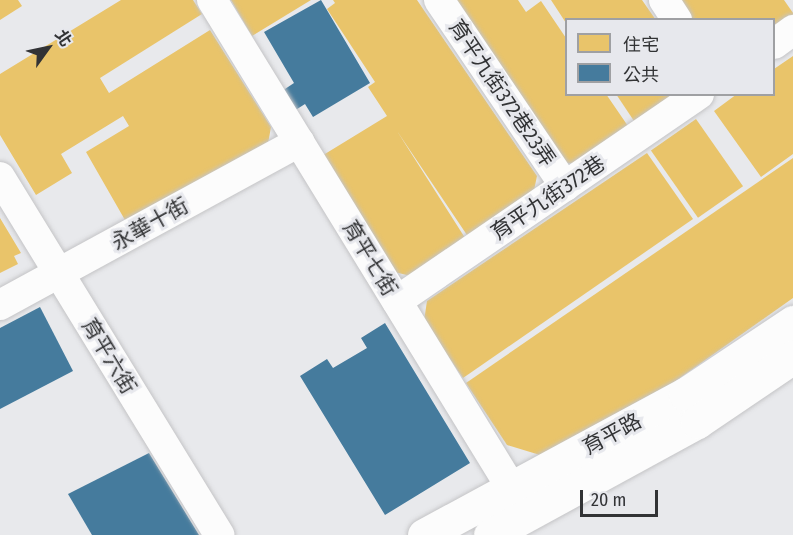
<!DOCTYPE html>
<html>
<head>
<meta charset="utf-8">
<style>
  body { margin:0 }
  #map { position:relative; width:793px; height:535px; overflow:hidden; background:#e8e9ec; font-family:"Fira Sans Condensed","Noto Sans TC",sans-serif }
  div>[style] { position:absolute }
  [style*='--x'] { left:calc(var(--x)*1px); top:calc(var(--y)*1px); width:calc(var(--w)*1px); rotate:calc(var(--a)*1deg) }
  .homes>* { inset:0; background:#e9c46a; transform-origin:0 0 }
  .public>* { inset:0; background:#457b9d }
  .roads { filter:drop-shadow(0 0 2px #c4c4c6) drop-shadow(0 0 2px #c4c4c6) }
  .street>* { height:30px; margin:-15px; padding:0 15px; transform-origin:15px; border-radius:15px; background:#fcfcfc }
  .secondary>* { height:33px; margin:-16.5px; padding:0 16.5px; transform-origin:16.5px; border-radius:16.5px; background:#fcfcfc }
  span { translate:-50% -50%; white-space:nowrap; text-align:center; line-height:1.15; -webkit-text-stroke:6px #e7e8ed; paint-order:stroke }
  .street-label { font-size:21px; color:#323335 }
  .legend { position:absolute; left:565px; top:18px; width:210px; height:78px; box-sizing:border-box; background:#e7e8ed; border:2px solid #9fa0a3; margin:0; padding:8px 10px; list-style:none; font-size:18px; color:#323335 }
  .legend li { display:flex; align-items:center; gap:12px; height:30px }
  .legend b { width:30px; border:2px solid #9fa0a3 }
  .north { position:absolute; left:18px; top:18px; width:60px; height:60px; -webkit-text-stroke:4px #e7e8ed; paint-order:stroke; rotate:57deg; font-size:16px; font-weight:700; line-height:24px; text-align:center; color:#323335 }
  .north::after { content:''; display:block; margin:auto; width:21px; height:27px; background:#323335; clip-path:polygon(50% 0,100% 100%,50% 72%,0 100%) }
  .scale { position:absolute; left:580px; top:490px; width:78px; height:27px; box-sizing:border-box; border:3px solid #323335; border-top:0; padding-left:8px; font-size:18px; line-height:21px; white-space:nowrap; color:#323335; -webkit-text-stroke:4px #e7e8ed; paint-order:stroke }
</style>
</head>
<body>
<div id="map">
  <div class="homes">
    <div style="clip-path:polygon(0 0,18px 0,22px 6px,0 20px)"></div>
    <div style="clip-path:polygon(121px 0,193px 0,202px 14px,100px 78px,109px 93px,210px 30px,271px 127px,267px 149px,129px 227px,86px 152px,129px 126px,123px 116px,61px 154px,72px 173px,36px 195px,0 135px,0 74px)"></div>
    <div style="clip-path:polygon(231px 0,311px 0,252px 36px)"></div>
    <div style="clip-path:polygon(333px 0,417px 0,537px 176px,533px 195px,469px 238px,397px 131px,467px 241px,411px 276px,390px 271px,320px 157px,387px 116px,368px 87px,375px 82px,327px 9px,335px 3px)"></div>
    <div style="clip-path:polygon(447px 0,518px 0,526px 12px,541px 1px,566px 38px,566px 94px,606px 94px,630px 129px,580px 164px,557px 162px)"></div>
    <div style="clip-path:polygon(551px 0,642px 0,656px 20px,566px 20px,566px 23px)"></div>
    <div style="clip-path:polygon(673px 0,784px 0,793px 13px,793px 23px,774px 37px,774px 20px,687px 20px)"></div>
    <div style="clip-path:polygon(793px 56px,793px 154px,761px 177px,714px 111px,737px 94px,774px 94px,774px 69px)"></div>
    <div style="clip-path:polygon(616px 94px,685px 94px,638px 127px)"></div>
    <div style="left:696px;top:119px;width:82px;height:55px;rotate:55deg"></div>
    <div style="clip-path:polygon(647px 153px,693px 219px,463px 378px,424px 321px,427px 301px)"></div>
    <div style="clip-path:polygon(793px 158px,793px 298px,674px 382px,540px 455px,507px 445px,466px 383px)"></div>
    <div style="clip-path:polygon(0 218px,21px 253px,14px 256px,18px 264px,0 273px)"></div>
  </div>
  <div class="public">
    <div style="clip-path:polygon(321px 0,370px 83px,313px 117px,305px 104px,294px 111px,282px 91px,294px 83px,264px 32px)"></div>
    <div style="clip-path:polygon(40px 307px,73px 371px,0 409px,0 328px)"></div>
    <div style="clip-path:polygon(385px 323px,470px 463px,385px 515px,300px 376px,327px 359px,333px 368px,367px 348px,361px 338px)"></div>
    <div style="clip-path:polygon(149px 453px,199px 535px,92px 535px,68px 494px)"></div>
  </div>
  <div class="roads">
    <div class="street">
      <div style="--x:212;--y:0;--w:595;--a:58.47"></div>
      <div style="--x:439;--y:0;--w:225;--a:55.9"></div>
      <div style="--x:664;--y:0;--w:24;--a:57"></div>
      <div style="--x:774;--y:44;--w:24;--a:-36"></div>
      <div style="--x:0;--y:177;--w:420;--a:58.5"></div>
      <div style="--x:397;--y:301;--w:366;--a:-34.4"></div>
      <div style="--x:0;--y:305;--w:341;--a:-28.6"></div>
    </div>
    <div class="secondary">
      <div style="--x:424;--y:535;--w:297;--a:-28.4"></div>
      <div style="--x:685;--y:394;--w:130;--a:-33.7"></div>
      <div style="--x:490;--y:535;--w:236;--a:-28.6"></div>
      <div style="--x:697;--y:422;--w:116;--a:-34.1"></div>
    </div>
  </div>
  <div class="street-label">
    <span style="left:502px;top:93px;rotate:56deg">育平九街372巷23弄</span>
    <span style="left:548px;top:198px;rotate:-34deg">育平九街372巷</span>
    <span style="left:150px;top:224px;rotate:-29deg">永華十街</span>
    <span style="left:370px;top:258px;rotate:59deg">育平七街</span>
    <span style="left:109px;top:356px;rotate:59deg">育平六街</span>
    <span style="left:612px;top:434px;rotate:-28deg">育平路</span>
  </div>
  <ul class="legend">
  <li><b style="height:16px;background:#e9c46a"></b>住宅</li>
  <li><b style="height:16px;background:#457b9d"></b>公共</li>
  </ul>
  <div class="north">北</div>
  <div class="scale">20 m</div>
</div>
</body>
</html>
